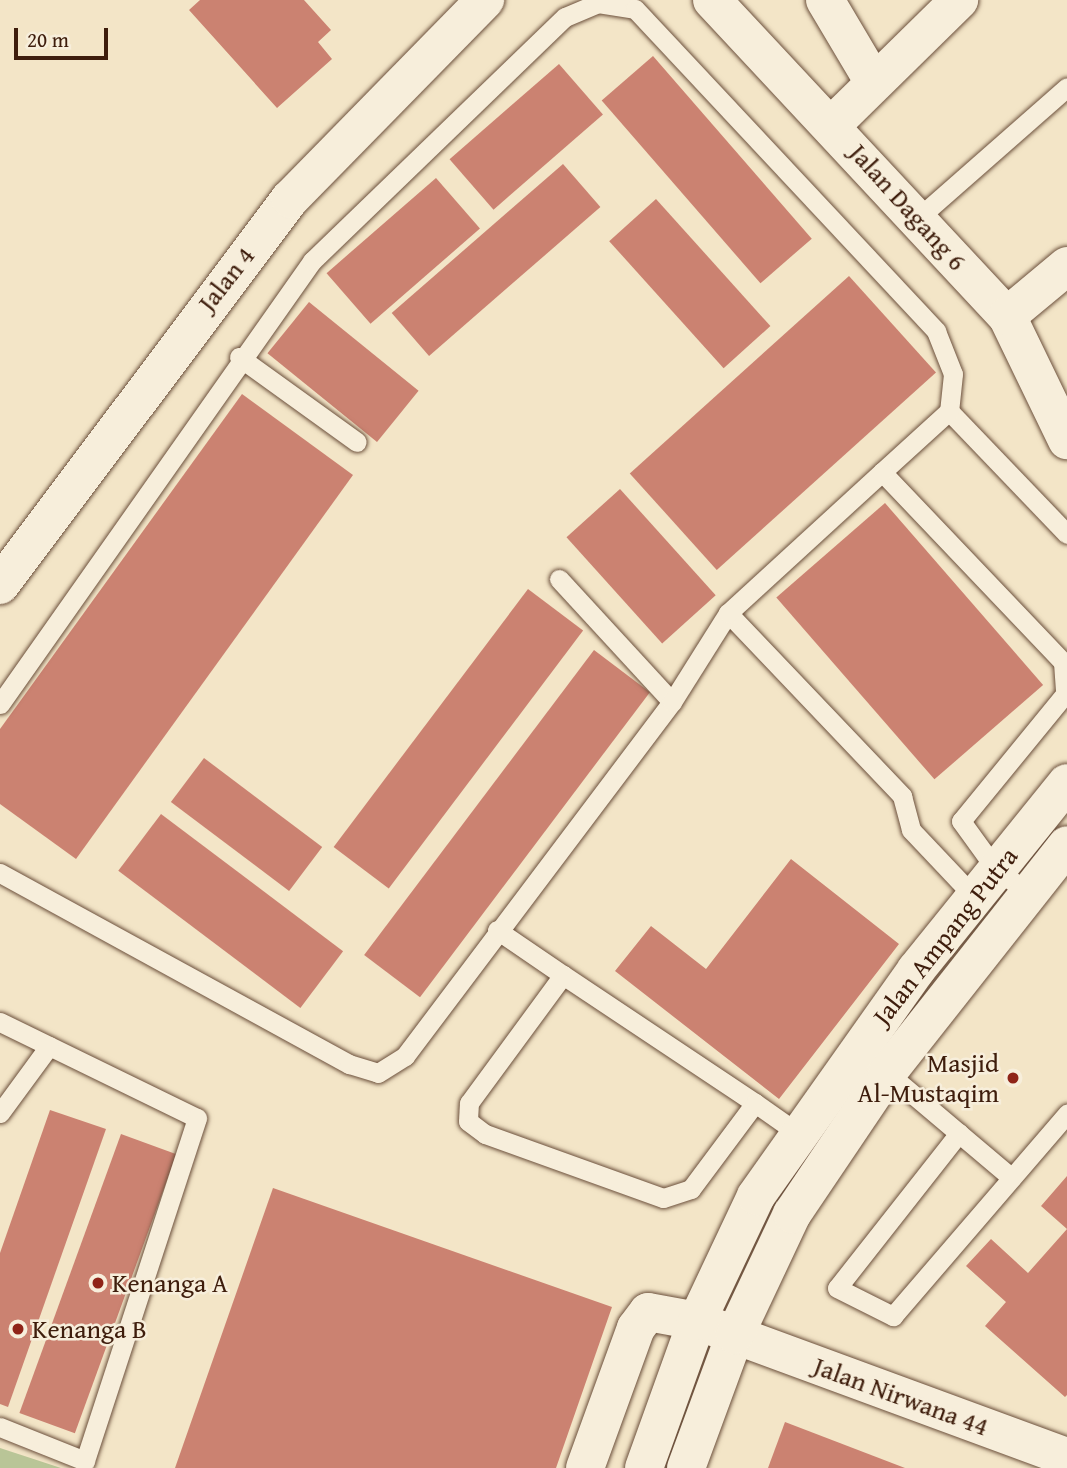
<!DOCTYPE html>
<html>
<head>
<meta charset="utf-8">
<style>
  body { margin:0 }
  #map { position:relative; width:1067px; height:1468px; overflow:hidden; background:#f3e5c7; font-family:"Gentium Book Plus",serif }
  div>[style] { position:absolute }
  [style*='--x'] { left:calc(var(--x)*1px); top:calc(var(--y)*1px); width:calc(var(--w)*1px); rotate:calc(var(--a)*1deg) }
  .green>* { inset:0; background:#b9c597 }
  .building>* { inset:0; background:#cb8271; transform-origin:0 0 }
  .roads { filter:drop-shadow(0 0 2px #6b4f3b) drop-shadow(0 0 2px #6b4f3b) }
  .lane>* { height:19px; margin:-9.5px; padding:0 9.5px; transform-origin:9.5px; border-radius:9.5px; background:#f7eedb }
  .street>* { height:38px; margin:-19px; padding:0 19px; transform-origin:19px; border-radius:19px; background:#f7eedb }
  .secondary>* { height:38px; margin:-19px; padding:0 19px; transform-origin:19px; border-radius:19px; background:#f7eedb }
  .dots>* { width:19px; height:19px; translate:-50% -50%; box-sizing:border-box; border:4px solid #f7eedb; border-radius:50% }
  span { translate:-50% -50%; white-space:nowrap; text-align:center; line-height:1.15; -webkit-text-stroke:5px #f7eedb; paint-order:stroke }
  .street-label { font-size:26px; color:#3e1d0c }
  .poi-label { font-size:26px; color:#3e1d0c }
  .right { translate:-100% -50%; text-align:right }
  .left { translate:0 -50%; text-align:left }
  .scale { position:absolute; left:14px; top:28px; width:94px; height:32px; box-sizing:border-box; border:4px solid #3e1d0c; border-top:0; padding-left:9px; font-size:21px; line-height:24px; white-space:nowrap; color:#3e1d0c; -webkit-text-stroke:5px #f7eedb; paint-order:stroke }
</style>
</head>
<body>
<div id="map">
  <div class="green">
    <div style="clip-path:polygon(0 1448px,61px 1468px,0 1468px)"></div>
  </div>
  <div class="building">
    <div style="clip-path:polygon(200px 0,304px 0,331px 30px,318px 42px,332px 59px,277px 108px,189px 10px)"></div>
    <div style="left:653px;top:56px;width:242px;height:68px;rotate:49deg"></div>
    <div style="left:559px;top:64px;width:67px;height:145px;rotate:49deg"></div>
    <div style="left:563px;top:164px;width:57px;height:227px;rotate:49deg"></div>
    <div style="left:436px;top:178px;width:67px;height:145px;rotate:49deg"></div>
    <div style="left:656px;top:199px;width:171px;height:63px;rotate:48deg"></div>
    <div style="left:849px;top:276px;width:130px;height:295px;rotate:48deg"></div>
    <div style="left:309px;top:302px;width:141px;height:66px;rotate:39deg"></div>
    <div style="clip-path:polygon(242px 394px,353px 475px,76px 859px,0 804px,0 729px)"></div>
    <div style="left:620px;top:489px;width:143px;height:72px;rotate:48deg"></div>
    <div style="left:885px;top:503px;width:241px;height:144px;rotate:49deg"></div>
    <div style="left:528px;top:589px;width:69px;height:323px;rotate:37deg"></div>
    <div style="left:594px;top:650px;width:70px;height:382px;rotate:37deg"></div>
    <div style="left:204px;top:758px;width:148px;height:55px;rotate:37deg"></div>
    <div style="left:161px;top:814px;width:228px;height:71px;rotate:37deg"></div>
    <div style="clip-path:polygon(791px 859px,899px 944px,779px 1099px,615px 971px,651px 926px,706px 969px)"></div>
    <div style="clip-path:polygon(50px 1110px,106px 1129px,8px 1407px,0 1404px,0 1253px)"></div>
    <div style="left:121px;top:1134px;width:59px;height:297px;rotate:20deg"></div>
    <div style="clip-path:polygon(1067px 1176px,1067px 1395px,1065px 1397px,985px 1326px,1006px 1302px,966px 1266px,991px 1239px,1028px 1273px,1067px 1229px,1041px 1206px)"></div>
    <div style="clip-path:polygon(273px 1188px,612px 1307px,556px 1468px,175px 1468px)"></div>
    <div style="clip-path:polygon(785px 1422px,905px 1468px,768px 1468px)"></div>
  </div>
  <div class="roads">
    <div class="lane">
      <div style="--x:918;--y:218;--w:198;--a:-41.3"></div>
      <div style="--x:239;--y:357;--w:145;--a:35.8"></div>
      <div style="--x:949;--y:411;--w:170;--a:46.2"></div>
      <div style="--x:559;--y:579;--w:167;--a:47.4"></div>
      <div style="--x:728;--y:613;--w:253;--a:46.4"></div>
      <div style="--x:902;--y:796;--w:35;--a:75"></div>
      <div style="--x:911;--y:830;--w:99;--a:46.6"></div>
      <div style="--x:0;--y:704;--w:542;--a:-54.84"></div>
      <div style="--x:312;--y:261;--w:351;--a:-44"></div>
      <div style="--x:565;--y:17;--w:36;--a:-23"></div>
      <div style="--x:598;--y:3;--w:37;--a:9"></div>
      <div style="--x:635;--y:9;--w:441;--a:46.9"></div>
      <div style="--x:936;--y:331;--w:46;--a:68.4"></div>
      <div style="--x:953;--y:374;--w:37;--a:96"></div>
      <div style="--x:949;--y:411;--w:91;--a:137.7"></div>
      <div style="--x:882;--y:472;--w:262;--a:46.4"></div>
      <div style="--x:1063;--y:662;--w:32;--a:86"></div>
      <div style="--x:1065;--y:694;--w:164;--a:129.3"></div>
      <div style="--x:961;--y:821;--w:58;--a:54.1"></div>
      <div style="--x:995;--y:868;--w:40;--a:37"></div>
      <div style="--x:0;--y:873;--w:398;--a:28.7"></div>
      <div style="--x:349;--y:1064;--w:30;--a:17"></div>
      <div style="--x:378;--y:1073;--w:32;--a:-32"></div>
      <div style="--x:405;--y:1056;--w:443;--a:-53"></div>
      <div style="--x:672;--y:702;--w:105;--a:-57.8"></div>
      <div style="--x:728;--y:613;--w:209;--a:-42.5"></div>
      <div style="--x:497;--y:930;--w:80;--a:34.3"></div>
      <div style="--x:0;--y:1022;--w:219;--a:26"></div>
      <div style="--x:197;--y:1118;--w:361;--a:108.1"></div>
      <div style="--x:85;--y:1461;--w:92;--a:-158.2"></div>
      <div style="--x:884;--y:1070;--w:167;--a:40.2"></div>
      <div style="--x:755;--y:1103;--w:107;--a:126.7"></div>
      <div style="--x:691;--y:1189;--w:29;--a:162"></div>
      <div style="--x:663;--y:1198;--w:189;--a:-160.2"></div>
      <div style="--x:485;--y:1134;--w:21;--a:-143"></div>
      <div style="--x:468;--y:1121;--w:18;--a:-87"></div>
      <div style="--x:469;--y:1103;--w:159;--a:-53.7"></div>
      <div style="--x:563;--y:975;--w:231;--a:33.7"></div>
      <div style="--x:755;--y:1103;--w:54;--a:35.2"></div>
      <div style="--x:0;--y:1113;--w:83;--a:-53.8"></div>
      <div style="--x:959;--y:1133;--w:197;--a:128.2"></div>
      <div style="--x:837;--y:1288;--w:63;--a:26.6"></div>
      <div style="--x:893;--y:1316;--w:267;--a:-49.3"></div>
    </div>
    <div class="street">
      <div style="--x:712;--y:0;--w:432;--a:47"></div>
      <div style="--x:1007;--y:316;--w:138;--a:64.2"></div>
      <div style="--x:825;--y:0;--w:94;--a:59.3"></div>
      <div style="--x:833;--y:124;--w:177;--a:-44.5"></div>
      <div style="--x:1007;--y:316;--w:78;--a:-39.8"></div>
      <div style="--x:0;--y:585;--w:483;--a:-53.1"></div>
      <div style="--x:290;--y:199;--w:279;--a:-45.6"></div>
      <div style="--x:585;--y:1468;--w:149;--a:-70"></div>
      <div style="--x:636;--y:1328;--w:20;--a:-53"></div>
      <div style="--x:648;--y:1312;--w:50;--a:10.4"></div>
      <div style="--x:697;--y:1321;--w:394;--a:20.2"></div>
    </div>
    <div class="secondary">
      <div style="--x:644;--y:1468;--w:156;--a:-70.2"></div>
      <div style="--x:697;--y:1321;--w:138;--a:-64.7"></div>
      <div style="--x:756;--y:1196;--w:277;--a:-54.7"></div>
      <div style="--x:916;--y:970;--w:240;--a:-51.1"></div>
      <div style="--x:686;--y:1468;--w:142;--a:-69.8"></div>
      <div style="--x:735;--y:1335;--w:134;--a:-64.8"></div>
      <div style="--x:792;--y:1214;--w:170;--a:-56"></div>
      <div style="--x:887;--y:1073;--w:290;--a:-51.7"></div>
    </div>
  </div>
  <div class="dots">
    <div style="left:1013px;top:1078px;background:#8f2418"></div>
    <div style="left:98px;top:1283px;background:#8f2418"></div>
    <div style="left:18px;top:1329px;background:#8f2418"></div>
  </div>
  <div class="street-label">
    <span style="left:908px;top:207px;rotate:48deg">Jalan Dagang 6</span>
    <span style="left:226px;top:279px;rotate:-52deg">Jalan 4</span>
    <span style="left:945px;top:936px;rotate:-52deg">Jalan Ampang Putra</span>
    <span style="left:901px;top:1396px;rotate:20deg">Jalan Nirwana 44</span>
  </div>
  <div class="poi-label">
    <span class="right" style="left:999px;top:1078px">Masjid<br>Al-Mustaqim</span>
    <span class="left" style="left:112px;top:1283px">Kenanga A</span>
    <span class="left" style="left:32px;top:1329px">Kenanga B</span>
  </div>
  <div class="scale">20 m</div>
</div>
</body>
</html>
